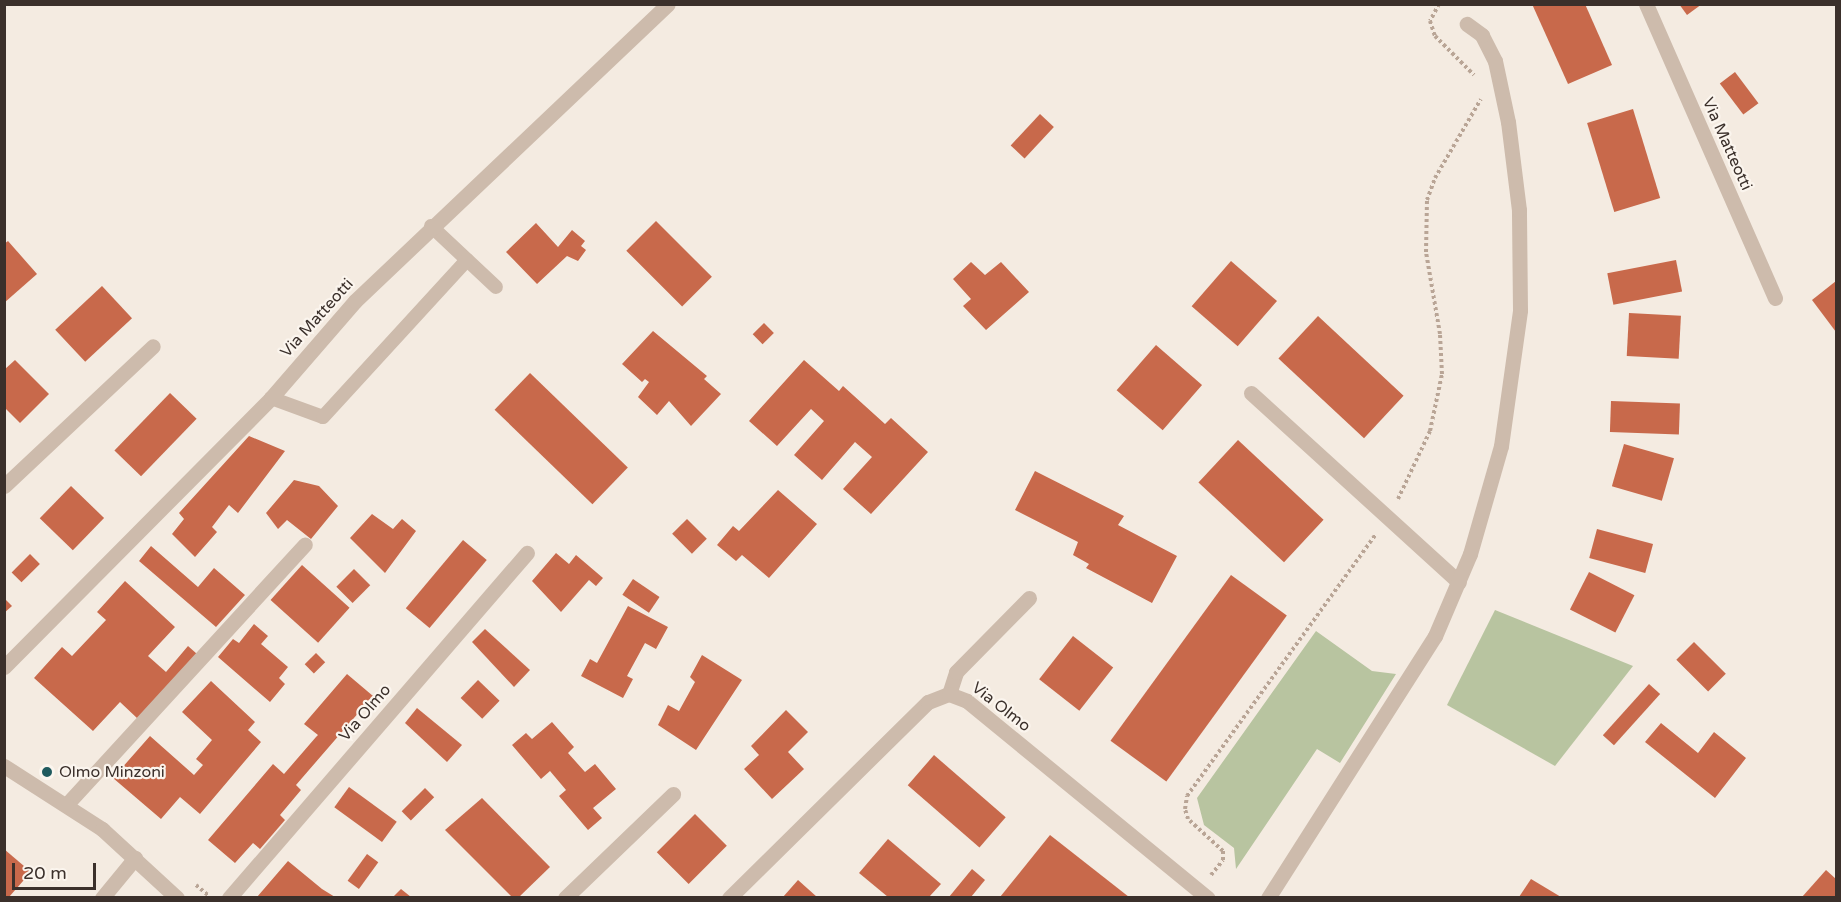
<!DOCTYPE html>
<html>
<head>
<meta charset="utf-8">
<style>
  body { margin:0 }
  #map { position:relative; width:1841px; height:902px; overflow:hidden; background:#f4ebe1; font-family:"Varela Round",sans-serif }
  div>[style] { position:absolute }
  [style*='--x'] { left:calc(var(--x)*1px); top:calc(var(--y)*1px); width:calc(var(--w)*1px); rotate:calc(var(--a)*1deg) }
  .green>* { inset:0; background:#b8c4a0 }
  .building>* { inset:0; background:#c8694b; transform-origin:0 0 }
  .path>* { height:4px; margin-top:-2px; transform-origin:0; background:repeating-linear-gradient(90deg,#b9a596 0 3px,transparent 0 6px) }
  .service>* { height:14px; margin:-7px; padding:0 7px; transform-origin:7px; border-radius:7px; background:#cdbbac }
  .minor>* { height:15px; margin:-7.5px; padding:0 7.5px; transform-origin:7.5px; border-radius:7.5px; background:#cdbbac }
  .tertiary>* { height:15px; margin:-7.5px; padding:0 7.5px; transform-origin:7.5px; border-radius:7.5px; background:#cdbbac }
  .dots>* { width:16px; height:16px; translate:-50% -50%; box-sizing:border-box; border:3px solid #fbf5ee; border-radius:50% }
  span { translate:-50% -50%; white-space:nowrap; text-align:center; line-height:1.15; -webkit-text-stroke:4.5px #fbf5ee; paint-order:stroke }
  .street-label { font-size:16px; color:#3b302b }
  .poi-label { font-size:16px; color:#3b302b }
  .left { translate:0 -50%; text-align:left }
  .frame { position:absolute; inset:0; border:6px solid #3b302b; pointer-events:none }
  .scale { position:absolute; left:12px; top:863px; width:84px; height:27px; box-sizing:border-box; border:3px solid #3b302b; border-top:0; padding-left:8px; font-size:18px; line-height:21px; white-space:nowrap; color:#3b302b; -webkit-text-stroke:4px #fbf5ee; paint-order:stroke }
</style>
</head>
<body>
<div id="map">
  <div class="green">
    <div style="clip-path:polygon(1495px 610px,1633px 666px,1555px 766px,1447px 705px)"></div>
    <div style="clip-path:polygon(1316px 631px,1372px 671px,1396px 674px,1340px 763px,1317px 749px,1236px 869px,1234px 848px,1204px 825px,1197px 798px)"></div>
  </div>
  <div class="building">
    <div style="clip-path:polygon(1532px 4px,1585px 4px,1612px 65px,1568px 84px)"></div>
    <div style="clip-path:polygon(1679px 4px,1702px 4px,1687px 15px)"></div>
    <div style="left:1735px;top:72px;width:39px;height:19px;rotate:53deg"></div>
    <div style="left:1633px;top:109px;width:93px;height:48px;rotate:73deg"></div>
    <div style="left:1040px;top:114px;width:19px;height:43px;rotate:43deg"></div>
    <div style="left:656px;top:221px;width:79px;height:42px;rotate:45deg"></div>
    <div style="clip-path:polygon(536px 223px,558px 247px,572px 230px,585px 241px,581px 246px,586px 250px,578px 261px,567px 256px,537px 284px,506px 252px)"></div>
    <div style="clip-path:polygon(8px 241px,37px 274px,4px 303px,4px 244px)"></div>
    <div style="left:1676px;top:260px;width:32px;height:70px;rotate:79deg"></div>
    <div style="left:1231px;top:261px;width:61px;height:60px;rotate:41deg"></div>
    <div style="clip-path:polygon(971px 262px,985px 275px,1001px 262px,1029px 292px,986px 330px,963px 306px,971px 299px,953px 279px)"></div>
    <div style="clip-path:polygon(1836px 281px,1836px 332px,1812px 300px)"></div>
    <div style="left:102px;top:286px;width:44px;height:64px;rotate:47deg"></div>
    <div style="left:1629px;top:313px;width:52px;height:43px;rotate:3deg"></div>
    <div style="left:1318px;top:316px;width:117px;height:58px;rotate:43deg"></div>
    <div style="left:764px;top:323px;width:14px;height:16px;rotate:45deg"></div>
    <div style="clip-path:polygon(653px 331px,707px 376px,704px 379px,721px 394px,691px 426px,669px 401px,657px 415px,638px 397px,649px 382px,645px 379px,642px 382px,622px 364px)"></div>
    <div style="left:1156px;top:345px;width:61px;height:60px;rotate:41deg"></div>
    <div style="clip-path:polygon(15px 360px,49px 394px,20px 423px,4px 407px,4px 370px)"></div>
    <div style="clip-path:polygon(804px 360px,839px 391px,843px 386px,885px 424px,891px 418px,928px 452px,871px 514px,843px 489px,872px 457px,855px 442px,822px 480px,794px 455px,824px 421px,811px 409px,777px 446px,749px 421px)"></div>
    <div style="left:530px;top:373px;width:136px;height:51px;rotate:44deg"></div>
    <div style="left:170px;top:393px;width:37px;height:80px;rotate:44deg"></div>
    <div style="left:1611px;top:401px;width:69px;height:31px;rotate:2deg"></div>
    <div style="clip-path:polygon(249px 436px,285px 451px,238px 513px,229px 505px,212px 527px,217px 532px,195px 557px,172px 534px,184px 519px,179px 513px)"></div>
    <div style="left:1238px;top:440px;width:117px;height:58px;rotate:43deg"></div>
    <div style="left:1624px;top:444px;width:52px;height:44px;rotate:16deg"></div>
    <div style="clip-path:polygon(1035px 471px,1124px 516px,1118px 525px,1177px 556px,1152px 603px,1086px 568px,1089px 564px,1073px 555px,1078px 542px,1015px 510px)"></div>
    <div style="clip-path:polygon(294px 480px,319px 486px,338px 506px,311px 539px,287px 520px,278px 529px,266px 513px)"></div>
    <div style="left:71px;top:486px;width:46px;height:45px;rotate:44deg"></div>
    <div style="clip-path:polygon(778px 490px,817px 524px,769px 578px,742px 555px,736px 561px,717px 545px,733px 526px,739px 531px)"></div>
    <div style="clip-path:polygon(372px 514px,393px 529px,402px 519px,416px 531px,385px 573px,350px 538px)"></div>
    <div style="left:687px;top:519px;width:28px;height:21px;rotate:45deg"></div>
    <div style="left:1597px;top:529px;width:58px;height:30px;rotate:15deg"></div>
    <div style="left:463px;top:540px;width:31px;height:89px;rotate:40deg"></div>
    <div style="clip-path:polygon(151px 546px,198px 587px,214px 568px,245px 595px,216px 627px,139px 561px)"></div>
    <div style="clip-path:polygon(556px 553px,569px 564px,576px 555px,603px 578px,596px 586px,589px 580px,561px 612px,532px 581px)"></div>
    <div style="left:30px;top:554px;width:14px;height:26px;rotate:45deg"></div>
    <div style="left:302px;top:565px;width:64px;height:47px;rotate:42deg"></div>
    <div style="left:354px;top:569px;width:23px;height:25px;rotate:45deg"></div>
    <div style="left:1589px;top:572px;width:51px;height:42px;rotate:27deg"></div>
    <div style="left:1231px;top:575px;width:69px;height:205px;rotate:36deg"></div>
    <div style="left:633px;top:579px;width:32px;height:19px;rotate:34deg"></div>
    <div style="clip-path:polygon(125px 581px,175px 627px,148px 656px,166px 672px,188px 646px,197px 654px,138px 719px,120px 702px,93px 731px,34px 678px,62px 647px,72px 656px,106px 620px,97px 612px)"></div>
    <div style="clip-path:polygon(4px 598px,12px 606px,4px 613px)"></div>
    <div style="clip-path:polygon(628px 606px,668px 627px,656px 649px,645px 643px,627px 676px,633px 679px,623px 698px,581px 676px,590px 659px,597px 663px)"></div>
    <div style="clip-path:polygon(254px 624px,268px 636px,261px 644px,288px 667px,279px 678px,285px 684px,270px 702px,218px 657px,233px 639px,239px 643px)"></div>
    <div style="clip-path:polygon(485px 629px,530px 670px,514px 687px,472px 642px)"></div>
    <div style="left:1073px;top:636px;width:51px;height:55px;rotate:38deg"></div>
    <div style="left:1694px;top:642px;width:45px;height:25px;rotate:45deg"></div>
    <div style="left:316px;top:653px;width:13px;height:16px;rotate:45deg"></div>
    <div style="clip-path:polygon(702px 655px,742px 680px,696px 750px,658px 725px,668px 705px,679px 711px,695px 682px,690px 677px)"></div>
    <div style="clip-path:polygon(347px 674px,373px 696px,296px 785px,301px 790px,280px 815px,285px 820px,260px 849px,253px 843px,235px 863px,208px 840px,273px 764px,284px 774px,316px 737px,318px 735px,304px 724px)"></div>
    <div style="left:478px;top:680px;width:30px;height:25px;rotate:44deg"></div>
    <div style="clip-path:polygon(211px 681px,255px 722px,248px 730px,261px 742px,200px 814px,180px 797px,161px 819px,113px 778px,150px 736px,194px 775px,203px 765px,196px 759px,212px 740px,182px 712px)"></div>
    <div style="left:1649px;top:684px;width:15px;height:69px;rotate:42deg"></div>
    <div style="clip-path:polygon(417px 708px,462px 745px,447px 762px,405px 723px)"></div>
    <div style="clip-path:polygon(786px 710px,808px 732px,788px 752px,804px 769px,772px 799px,744px 769px,759px 755px,751px 746px)"></div>
    <div style="clip-path:polygon(552px 722px,574px 747px,568px 753px,585px 772px,595px 764px,616px 789px,593px 808px,602px 818px,588px 830px,559px 796px,566px 790px,550px 771px,541px 779px,512px 745px,526px 733px,532px 739px)"></div>
    <div style="clip-path:polygon(1661px 723px,1698px 753px,1714px 732px,1746px 758px,1715px 798px,1645px 742px)"></div>
    <div style="left:934px;top:755px;width:95px;height:40px;rotate:41deg"></div>
    <div style="left:349px;top:787px;width:59px;height:25px;rotate:36deg"></div>
    <div style="left:425px;top:788px;width:13px;height:33px;rotate:45deg"></div>
    <div style="clip-path:polygon(482px 798px,550px 867px,519px 897px,512px 897px,445px 830px)"></div>
    <div style="left:695px;top:814px;width:45px;height:54px;rotate:45deg"></div>
    <div style="clip-path:polygon(1050px 835px,1129px 897px,1000px 897px)"></div>
    <div style="clip-path:polygon(888px 839px,941px 884px,929px 897px,888px 897px,859px 873px)"></div>
    <div style="clip-path:polygon(4px 849px,31px 872px,9px 897px,4px 897px)"></div>
    <div style="left:367px;top:854px;width:14px;height:33px;rotate:36deg"></div>
    <div style="clip-path:polygon(288px 861px,322px 889px,335px 897px,257px 897px)"></div>
    <div style="clip-path:polygon(972px 869px,985px 880px,971px 897px,949px 897px)"></div>
    <div style="clip-path:polygon(1826px 870px,1836px 879px,1836px 897px,1802px 897px)"></div>
    <div style="clip-path:polygon(1531px 879px,1561px 897px,1519px 897px)"></div>
    <div style="clip-path:polygon(798px 880px,817px 897px,783px 897px)"></div>
    <div style="clip-path:polygon(401px 889px,411px 897px,393px 897px)"></div>
  </div>
  <div class="path">
    <div style="--x:1439;--y:4;--w:19;--a:118"></div>
    <div style="--x:1430;--y:21;--w:16;--a:72"></div>
    <div style="--x:1435;--y:36;--w:55;--a:45"></div>
    <div style="--x:1398;--y:499;--w:75;--a:-64.8"></div>
    <div style="--x:1430;--y:431;--w:58;--a:-78.1"></div>
    <div style="--x:1442;--y:374;--w:40;--a:-92.9"></div>
    <div style="--x:1440;--y:334;--w:83;--a:-99.7"></div>
    <div style="--x:1426;--y:252;--w:52;--a:-88.9"></div>
    <div style="--x:1427;--y:200;--w:23;--a:-70"></div>
    <div style="--x:1435;--y:178;--w:91;--a:-59.8"></div>
    <div style="--x:1211;--y:875;--w:19;--a:-51"></div>
    <div style="--x:1223;--y:860;--w:9;--a:-90"></div>
    <div style="--x:1223;--y:851;--w:47;--a:-137.6"></div>
    <div style="--x:1188;--y:819;--w:10;--a:-107"></div>
    <div style="--x:1185;--y:809;--w:13;--a:-81"></div>
    <div style="--x:1187;--y:796;--w:322;--a:-54.2"></div>
    <div style="--x:196;--y:885;--w:17;--a:40"></div>
  </div>
  <div class="service">
    <div style="--x:431;--y:226;--w:89;--a:43.2"></div>
    <div style="--x:271;--y:398;--w:55;--a:20.1"></div>
    <div style="--x:323;--y:417;--w:213;--a:-47.5"></div>
  </div>
  <div class="minor">
    <div style="--x:1646;--y:4;--w:321;--a:66.3"></div>
    <div style="--x:1251;--y:393;--w:281;--a:42.3"></div>
    <div style="--x:4;--y:486;--w:204;--a:-43.2"></div>
    <div style="--x:4;--y:667;--w:379;--a:-45.2"></div>
    <div style="--x:271;--y:398;--w:128;--a:-49.1"></div>
    <div style="--x:355;--y:301;--w:431;--a:-43.5"></div>
    <div style="--x:949;--y:694;--w:23;--a:-72"></div>
    <div style="--x:956;--y:672;--w:104;--a:-45.4"></div>
    <div style="--x:67;--y:804;--w:352;--a:-47.5"></div>
    <div style="--x:102;--y:898;--w:52;--a:-50.5"></div>
    <div style="--x:229;--y:898;--w:456;--a:-49.2"></div>
    <div style="--x:565;--y:898;--w:150;--a:-43.9"></div>
    <div style="--x:729;--y:898;--w:279;--a:-44.6"></div>
    <div style="--x:928;--y:702;--w:22;--a:-21"></div>
    <div style="--x:949;--y:694;--w:19;--a:21"></div>
    <div style="--x:967;--y:701;--w:311;--a:39.3"></div>
    <div style="--x:1268;--y:898;--w:311;--a:-57.5"></div>
    <div style="--x:1435;--y:636;--w:89;--a:-66.9"></div>
    <div style="--x:1470;--y:554;--w:112;--a:-74"></div>
    <div style="--x:1501;--y:446;--w:137;--a:-82"></div>
    <div style="--x:1520;--y:310;--w:100;--a:-90.6"></div>
    <div style="--x:1519;--y:210;--w:89;--a:-97.1"></div>
    <div style="--x:1508;--y:122;--w:62;--a:-102"></div>
    <div style="--x:1495;--y:61;--w:29;--a:-117"></div>
    <div style="--x:1482;--y:35;--w:19;--a:-144"></div>
  </div>
  <div class="tertiary">
    <div style="--x:4;--y:766;--w:117;--a:32.7"></div>
    <div style="--x:102;--y:829;--w:102;--a:42.6"></div>
  </div>
  <div class="dots">
    <div style="left:47px;top:772px;background:#1f5a5e"></div>
  </div>
  <div class="street-label">
    <span style="left:1727px;top:144px;rotate:66deg">Via Matteotti</span>
    <span style="left:317px;top:318px;rotate:-48deg">Via Matteotti</span>
    <span style="left:1001px;top:707px;rotate:38deg">Via Olmo</span>
    <span style="left:365px;top:713px;rotate:-49deg">Via Olmo</span>
  </div>
  <div class="poi-label">
    <span class="left" style="left:59px;top:772px">Olmo Minzoni</span>
  </div>
  <div class="frame"></div>
  <div class="scale">20 m</div>
</div>
</body>
</html>
